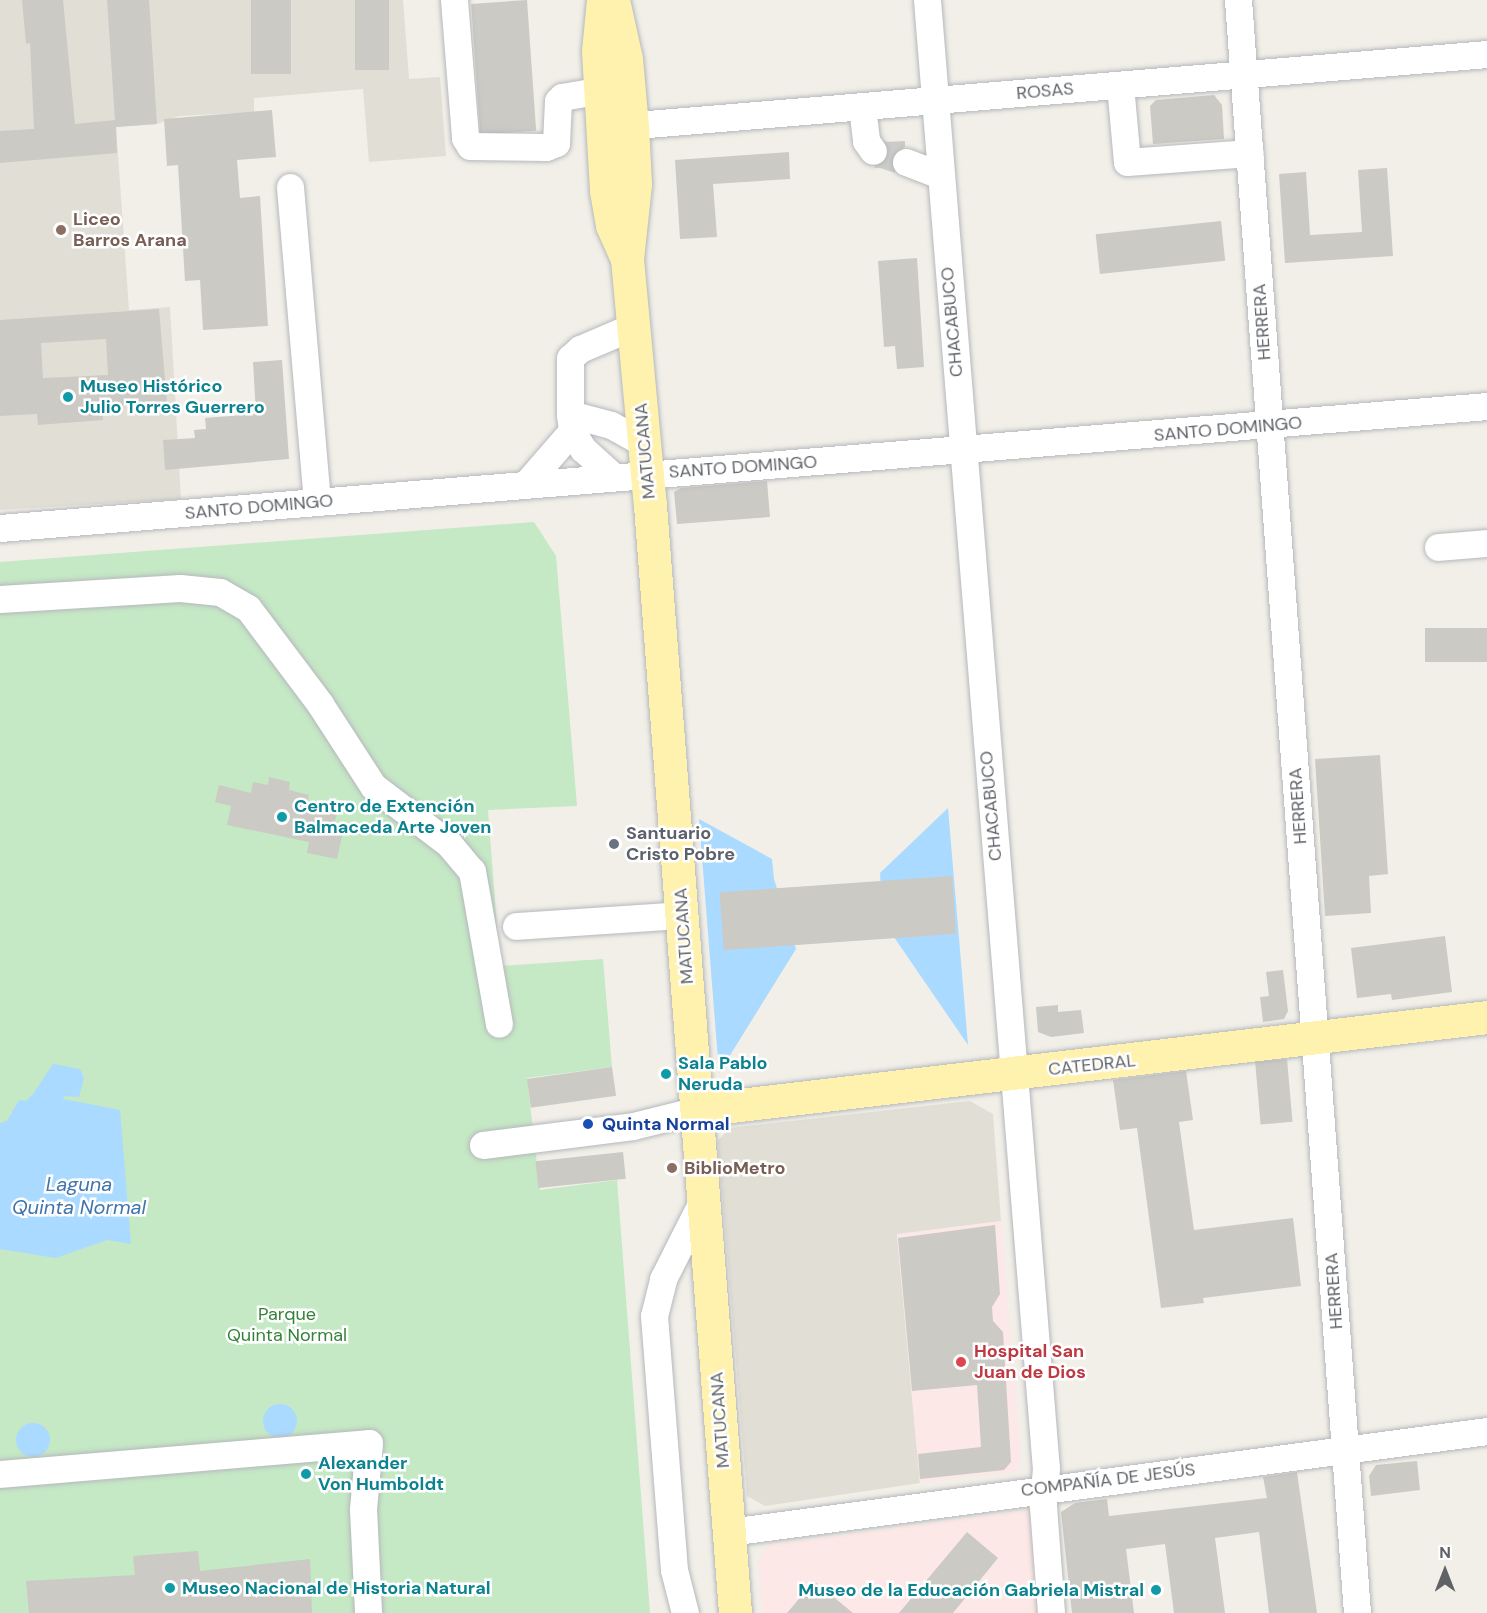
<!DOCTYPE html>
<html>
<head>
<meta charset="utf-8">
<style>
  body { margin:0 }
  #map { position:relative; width:1487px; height:1613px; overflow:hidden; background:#f1efe8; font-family:"DM Sans",sans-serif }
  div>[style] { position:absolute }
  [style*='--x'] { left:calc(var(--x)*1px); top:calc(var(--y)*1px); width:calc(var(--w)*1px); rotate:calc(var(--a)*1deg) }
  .education>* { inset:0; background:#e1ded6 }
  .medical>* { inset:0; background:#fce8e6 }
  .green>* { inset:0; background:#c5e8c5 }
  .water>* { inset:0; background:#aadaff }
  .round { border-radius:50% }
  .building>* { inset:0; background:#cccac5; transform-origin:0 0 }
  .minor-tunnel>* { height:27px; margin-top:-13.5px; transform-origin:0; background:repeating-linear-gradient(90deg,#ccccc8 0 27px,transparent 0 41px) }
  .roads { filter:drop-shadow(0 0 2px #b5b8bc) drop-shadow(0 0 2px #b5b8bc) }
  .minor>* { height:27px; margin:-13.5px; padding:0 13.5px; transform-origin:13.5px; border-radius:13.5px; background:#fff }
  .major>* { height:33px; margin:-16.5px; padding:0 16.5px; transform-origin:16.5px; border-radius:16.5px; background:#fff2af }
  .dots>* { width:16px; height:16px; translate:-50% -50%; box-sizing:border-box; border:3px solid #fff; border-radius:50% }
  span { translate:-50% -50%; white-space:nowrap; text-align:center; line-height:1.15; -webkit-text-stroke:5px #fff; paint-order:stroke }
  .street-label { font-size:18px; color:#5f6368 }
  .education-label { font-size:18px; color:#785e54; font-weight:700 }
  .left { translate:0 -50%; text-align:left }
  .culture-label { font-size:18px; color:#0d838f; font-weight:700 }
  .right { translate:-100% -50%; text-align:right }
  .worship-label { font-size:18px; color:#5b616d; font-weight:700 }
  .transit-label { font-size:18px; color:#164399; font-weight:700 }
  .park-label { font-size:18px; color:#348238 }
  .health-label { font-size:18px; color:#be3a42; font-weight:700 }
  .water-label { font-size:20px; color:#4174aa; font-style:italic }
  .north { position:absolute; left:1415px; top:1541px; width:60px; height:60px; -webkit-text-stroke:4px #fff; paint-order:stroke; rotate:0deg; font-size:16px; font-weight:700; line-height:24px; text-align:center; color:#5f6368 }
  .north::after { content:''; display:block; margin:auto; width:21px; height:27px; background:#5f6368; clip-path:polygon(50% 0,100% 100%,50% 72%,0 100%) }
</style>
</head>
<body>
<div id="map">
  <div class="education">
    <div style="clip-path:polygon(0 0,403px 0,409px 79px,440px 77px,446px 156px,369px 162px,363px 89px,254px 98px,254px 112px,179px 116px,157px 124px,116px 127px,129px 310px,170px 307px,181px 499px,0 510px)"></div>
    <div style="clip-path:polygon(970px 1101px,993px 1114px,1001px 1221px,897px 1235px,920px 1483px,765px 1506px,747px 1496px,718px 1141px,729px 1128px)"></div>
  </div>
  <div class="medical">
    <div style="clip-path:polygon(1001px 1221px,1021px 1463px,1014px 1472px,920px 1483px,897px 1234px)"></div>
    <div style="clip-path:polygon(1027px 1510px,1034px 1517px,1040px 1613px,763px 1613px,758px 1559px,770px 1545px)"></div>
  </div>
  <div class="green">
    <div style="clip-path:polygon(534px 522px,556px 556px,577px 806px,488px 810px,500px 966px,603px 959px,612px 1067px,527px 1078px,540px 1190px,617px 1180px,650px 1613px,0 1613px,0 562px)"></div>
  </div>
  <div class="water">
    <div style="clip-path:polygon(948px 808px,968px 1045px,883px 921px,880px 873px)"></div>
    <div style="clip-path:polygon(699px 819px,772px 859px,774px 879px,796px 949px,719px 1073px)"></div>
    <div style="clip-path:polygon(53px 1064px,80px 1069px,84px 1078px,79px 1097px,64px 1096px,63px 1099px,120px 1110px,131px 1244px,107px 1240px,56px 1258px,0 1249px,0 1123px,7px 1121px,19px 1100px,26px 1101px,33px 1094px)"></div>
    <div class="round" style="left:263px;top:1404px;width:34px;height:34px"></div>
    <div class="round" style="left:16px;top:1423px;width:34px;height:34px"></div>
  </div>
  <div class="building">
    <div style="clip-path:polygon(22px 0,63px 0,75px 124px,115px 120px,107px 0,149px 0,157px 124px,116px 127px,117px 153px,0 163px,0 131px,34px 129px,30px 43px,26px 44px)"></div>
    <div style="left:251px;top:0;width:40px;height:74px"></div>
    <div style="left:355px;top:0;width:34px;height:70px"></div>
    <div style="left:527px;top:0;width:131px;height:56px;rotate:86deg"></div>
    <div style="clip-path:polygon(1214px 95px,1222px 105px,1224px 139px,1153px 144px,1150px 106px,1156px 100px)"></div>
    <div style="clip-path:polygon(272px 110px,276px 157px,237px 160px,240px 198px,260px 196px,268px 326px,203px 330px,200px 280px,185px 281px,178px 165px,167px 166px,164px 119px)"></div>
    <div style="clip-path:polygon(905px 141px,905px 147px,892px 156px,891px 167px,874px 168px,887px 158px,886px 142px)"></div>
    <div style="clip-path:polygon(789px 152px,790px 179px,713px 184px,717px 237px,680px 239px,675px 160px)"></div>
    <div style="clip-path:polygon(1387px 168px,1393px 256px,1285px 263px,1279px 174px,1306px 172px,1310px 235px,1362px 232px,1358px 170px)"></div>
    <div style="left:1221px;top:221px;width:40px;height:126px;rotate:84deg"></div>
    <div style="clip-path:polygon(917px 258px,924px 367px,897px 369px,895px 346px,884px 347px,878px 261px)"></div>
    <div style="clip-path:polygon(evenodd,159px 309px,167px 403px,102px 407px,103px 420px,38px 425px,37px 414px,0 416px,0 320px,159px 309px,106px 339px,108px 375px,43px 378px,41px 343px,106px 339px)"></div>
    <div style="clip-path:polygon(282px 360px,289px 459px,165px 470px,163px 440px,195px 438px,194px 430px,206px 429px,205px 418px,256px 414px,253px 362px)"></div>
    <div style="clip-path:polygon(767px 481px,770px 517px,677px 524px,674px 492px,681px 488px)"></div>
    <div style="left:1487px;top:628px;width:34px;height:62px;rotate:90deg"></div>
    <div style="clip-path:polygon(1380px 755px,1388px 874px,1369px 876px,1371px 913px,1325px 916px,1315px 759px)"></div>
    <div style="clip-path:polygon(269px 777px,290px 782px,289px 790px,309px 795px,307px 803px,338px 810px,334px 825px,344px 827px,337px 859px,307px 853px,309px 842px,227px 825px,231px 806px,215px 802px,219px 785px,251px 793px,253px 782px,268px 785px)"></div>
    <div style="left:952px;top:876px;width:58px;height:233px;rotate:86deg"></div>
    <div style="clip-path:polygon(1445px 936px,1452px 992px,1392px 1000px,1391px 994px,1357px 998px,1351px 948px)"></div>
    <div style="clip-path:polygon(1283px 970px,1288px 1011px,1284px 1019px,1263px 1022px,1260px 997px,1269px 996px,1266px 972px)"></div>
    <div style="clip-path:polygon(1058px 1005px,1058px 1012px,1081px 1010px,1084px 1033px,1051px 1037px,1038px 1032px,1036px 1007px)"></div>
    <div style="left:1287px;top:1059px;width:63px;height:32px;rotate:85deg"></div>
    <div style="left:612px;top:1067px;width:29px;height:86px;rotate:82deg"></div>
    <div style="clip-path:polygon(1186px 1071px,1193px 1120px,1179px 1122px,1194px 1230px,1293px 1218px,1301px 1286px,1203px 1298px,1204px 1303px,1161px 1308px,1137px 1128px,1120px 1130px,1113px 1080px)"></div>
    <div style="left:623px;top:1152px;width:27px;height:88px;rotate:84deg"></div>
    <div style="clip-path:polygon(995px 1225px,1000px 1294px,992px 1307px,993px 1321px,1003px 1332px,1011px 1462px,1004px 1470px,920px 1479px,918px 1454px,981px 1447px,977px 1385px,912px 1391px,898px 1238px)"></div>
    <div style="clip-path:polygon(1417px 1461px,1420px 1490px,1371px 1496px,1369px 1476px,1376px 1465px)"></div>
    <div style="clip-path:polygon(1297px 1472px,1317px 1613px,1269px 1613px,1259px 1532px,1215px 1538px,1225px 1613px,1174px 1613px,1165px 1544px,1126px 1549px,1134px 1613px,1072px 1613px,1061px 1512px,1075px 1503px,1107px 1499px,1109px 1516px,1267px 1498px,1263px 1477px)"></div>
    <div style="clip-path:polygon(967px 1532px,998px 1558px,953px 1613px,899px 1613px)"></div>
    <div style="clip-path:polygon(198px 1551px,200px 1571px,310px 1559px,312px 1613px,29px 1613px,26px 1581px,135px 1575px,133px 1556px)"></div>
    <div style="clip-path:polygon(814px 1581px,853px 1613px,787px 1613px)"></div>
  </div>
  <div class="minor-tunnel">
    <div style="--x:873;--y:151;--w:35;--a:18"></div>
  </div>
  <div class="roads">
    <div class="minor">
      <div style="--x:454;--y:0;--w:138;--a:85.4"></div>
      <div style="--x:465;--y:138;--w:9;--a:58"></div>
      <div style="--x:470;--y:146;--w:76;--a:0.8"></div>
      <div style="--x:546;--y:147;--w:11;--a:-22"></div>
      <div style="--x:556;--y:143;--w:42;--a:-87.3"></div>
      <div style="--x:558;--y:101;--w:6;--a:-45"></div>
      <div style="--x:562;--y:97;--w:39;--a:-10"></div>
      <div style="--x:927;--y:0;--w:1473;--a:85.37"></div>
      <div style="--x:1046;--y:1468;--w:38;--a:95"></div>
      <div style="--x:1043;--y:1506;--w:107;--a:85.7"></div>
      <div style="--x:1238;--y:0;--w:1617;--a:85.78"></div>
      <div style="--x:1120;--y:85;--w:77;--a:84.8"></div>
      <div style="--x:1127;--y:162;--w:123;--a:-4.2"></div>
      <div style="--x:862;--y:107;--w:34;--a:83"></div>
      <div style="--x:866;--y:141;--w:12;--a:55"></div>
      <div style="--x:612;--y:127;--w:878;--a:-4.77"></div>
      <div style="--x:906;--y:162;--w:36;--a:21"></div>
      <div style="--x:290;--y:187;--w:316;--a:85.1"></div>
      <div style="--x:634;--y:326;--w:59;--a:156.9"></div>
      <div style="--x:580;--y:349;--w:13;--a:138"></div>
      <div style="--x:570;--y:358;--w:56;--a:90"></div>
      <div style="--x:570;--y:414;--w:42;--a:15"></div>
      <div style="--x:611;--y:425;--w:38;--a:29"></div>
      <div style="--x:570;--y:414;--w:17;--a:83"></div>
      <div style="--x:572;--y:431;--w:21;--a:59"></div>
      <div style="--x:583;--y:449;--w:42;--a:42.1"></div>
      <div style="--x:525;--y:485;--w:72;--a:-49"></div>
      <div style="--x:0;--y:528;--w:1492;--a:-4.69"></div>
      <div style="--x:1438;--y:547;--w:49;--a:-4.7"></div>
      <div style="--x:0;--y:599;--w:180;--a:-3.5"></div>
      <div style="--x:180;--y:588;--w:40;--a:5.7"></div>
      <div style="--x:220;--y:592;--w:32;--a:30"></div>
      <div style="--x:248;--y:608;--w:120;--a:53.1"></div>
      <div style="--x:320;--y:704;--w:98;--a:57.1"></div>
      <div style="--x:373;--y:786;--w:96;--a:37.3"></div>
      <div style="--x:449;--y:844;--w:35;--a:50"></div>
      <div style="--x:472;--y:871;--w:155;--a:80"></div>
      <div style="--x:516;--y:926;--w:166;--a:-3.8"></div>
      <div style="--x:483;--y:1145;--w:151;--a:-7.2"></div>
      <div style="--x:633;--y:1126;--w:66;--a:-14"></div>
      <div style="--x:0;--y:1474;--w:370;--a:-4.8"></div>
      <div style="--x:369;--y:1443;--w:66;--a:95.2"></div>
      <div style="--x:363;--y:1509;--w:104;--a:87.2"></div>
      <div style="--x:729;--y:1532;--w:765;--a:-7.59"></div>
      <div style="--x:685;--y:1613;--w:44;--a:-104.3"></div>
      <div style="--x:674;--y:1570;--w:255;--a:-94.5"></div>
      <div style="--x:654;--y:1316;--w:38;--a:-76"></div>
      <div style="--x:663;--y:1279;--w:91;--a:-63.2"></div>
    </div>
    <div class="major">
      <div style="--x:603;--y:0;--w:51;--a:95.6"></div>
      <div style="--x:598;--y:51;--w:140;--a:86.7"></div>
      <div style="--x:606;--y:191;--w:35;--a:80"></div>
      <div style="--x:612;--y:225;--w:35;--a:66"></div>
      <div style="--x:613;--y:0;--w:60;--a:77.6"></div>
      <div style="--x:626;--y:59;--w:67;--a:84.9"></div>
      <div style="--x:632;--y:126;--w:58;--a:87"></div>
      <div style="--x:635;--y:184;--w:75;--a:96.1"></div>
      <div style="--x:627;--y:259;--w:247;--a:84.7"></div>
      <div style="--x:650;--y:505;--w:1111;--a:85.61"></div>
      <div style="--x:697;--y:1110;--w:795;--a:-6.71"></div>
    </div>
  </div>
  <div class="dots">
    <div style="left:61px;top:230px;background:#8d6e63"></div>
    <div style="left:68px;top:397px;background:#0f9aa8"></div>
    <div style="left:282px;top:817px;background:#0f9aa8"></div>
    <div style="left:614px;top:844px;background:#6b7280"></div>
    <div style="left:666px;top:1074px;background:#0f9aa8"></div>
    <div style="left:588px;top:1124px;background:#1a4fb4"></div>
    <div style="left:672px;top:1168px;background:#8d6e63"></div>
    <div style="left:961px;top:1362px;background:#e0444e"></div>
    <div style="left:306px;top:1474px;background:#0f9aa8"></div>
    <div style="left:170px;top:1588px;background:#0f9aa8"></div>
    <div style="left:1156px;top:1590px;background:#0f9aa8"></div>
  </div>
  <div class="street-label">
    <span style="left:1045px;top:91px;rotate:-5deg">ROSAS</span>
    <span style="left:952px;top:322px;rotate:-95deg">CHACABUCO</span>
    <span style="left:1262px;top:322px;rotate:-94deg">HERRERA</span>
    <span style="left:1228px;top:429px;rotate:-5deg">SANTO DOMINGO</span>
    <span style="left:645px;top:451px;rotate:-95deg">MATUCANA</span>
    <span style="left:743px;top:467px;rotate:-4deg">SANTO DOMINGO</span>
    <span style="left:259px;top:507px;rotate:-5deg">SANTO DOMINGO</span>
    <span style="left:991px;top:806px;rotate:-95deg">CHACABUCO</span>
    <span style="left:1298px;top:806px;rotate:-94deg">HERRERA</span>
    <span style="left:684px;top:936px;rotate:-94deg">MATUCANA</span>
    <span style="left:1092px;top:1065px;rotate:-6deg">CATEDRAL</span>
    <span style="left:1334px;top:1291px;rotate:-94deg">HERRERA</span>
    <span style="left:720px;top:1420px;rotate:-94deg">MATUCANA</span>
    <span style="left:1108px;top:1480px;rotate:-7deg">COMPAÑÍA DE JESÚS</span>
  </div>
  <div class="education-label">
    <span class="left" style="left:73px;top:230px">Liceo<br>Barros Arana</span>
    <span class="left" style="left:684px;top:1168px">BiblioMetro</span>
  </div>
  <div class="culture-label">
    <span class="left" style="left:80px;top:397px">Museo Histórico<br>Julio Torres Guerrero</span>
    <span class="left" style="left:294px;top:817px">Centro de Extención<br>Balmaceda Arte Joven</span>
    <span class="left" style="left:678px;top:1074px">Sala Pablo<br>Neruda</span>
    <span class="left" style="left:318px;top:1474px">Alexander<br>Von Humboldt</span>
    <span class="left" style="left:182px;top:1588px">Museo Nacional de Historia Natural</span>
    <span class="right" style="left:1144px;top:1590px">Museo de la Educación Gabriela Mistral</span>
  </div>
  <div class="worship-label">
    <span class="left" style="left:626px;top:844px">Santuario<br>Cristo Pobre</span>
  </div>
  <div class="transit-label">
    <span class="left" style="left:602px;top:1124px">Quinta Normal</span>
  </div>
  <div class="park-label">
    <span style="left:287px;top:1325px">Parque<br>Quinta Normal</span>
  </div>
  <div class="health-label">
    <span class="left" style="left:974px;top:1362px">Hospital San<br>Juan de Dios</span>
  </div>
  <div class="water-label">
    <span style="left:79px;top:1196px">Laguna<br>Quinta Normal</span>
  </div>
  <div class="north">N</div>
</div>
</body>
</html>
